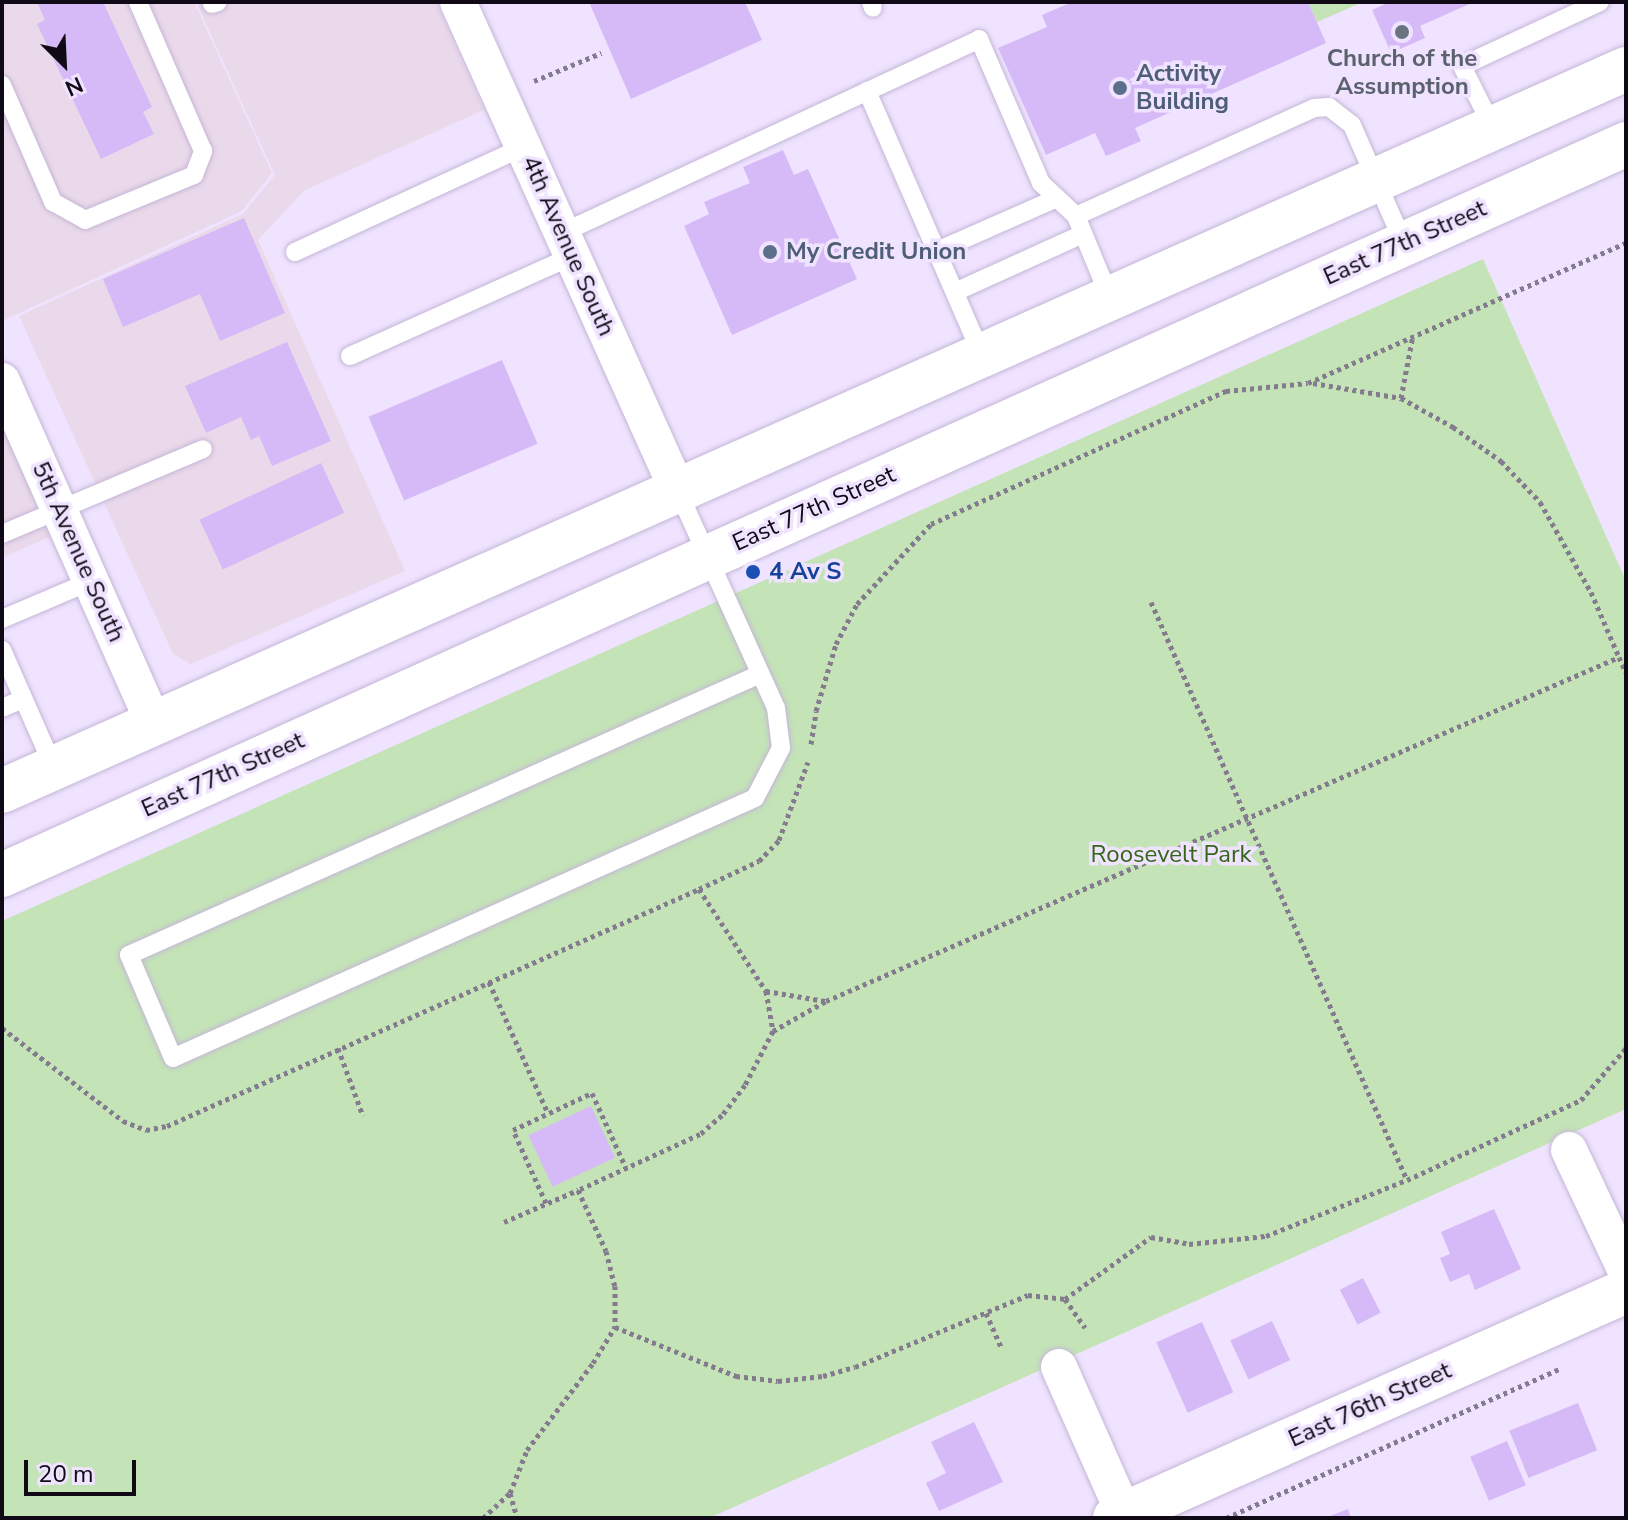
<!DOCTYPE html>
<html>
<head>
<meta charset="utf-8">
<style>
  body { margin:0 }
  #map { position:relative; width:1628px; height:1520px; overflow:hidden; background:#efe3ff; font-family:"Nunito Sans",sans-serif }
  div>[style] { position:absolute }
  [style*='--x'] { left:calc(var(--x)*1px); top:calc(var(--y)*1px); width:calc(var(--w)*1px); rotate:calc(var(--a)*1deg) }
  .commercial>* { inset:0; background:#ead9ea }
  .green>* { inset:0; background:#c4e3b7 }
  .building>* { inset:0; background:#d6baf8; transform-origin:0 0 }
  .path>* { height:5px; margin-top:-2.5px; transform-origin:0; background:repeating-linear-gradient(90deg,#847b8f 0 4px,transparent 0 8px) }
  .roads { filter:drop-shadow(0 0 2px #c4b6d7) drop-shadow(0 0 2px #c4b6d7) }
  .lane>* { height:18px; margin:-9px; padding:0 9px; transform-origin:9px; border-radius:9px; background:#fff }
  .street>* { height:36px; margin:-18px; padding:0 18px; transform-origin:18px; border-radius:18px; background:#fff }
  .secondary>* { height:44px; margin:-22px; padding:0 22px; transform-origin:22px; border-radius:22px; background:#fff }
  .dots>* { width:22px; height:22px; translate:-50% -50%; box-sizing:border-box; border:4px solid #efe3ff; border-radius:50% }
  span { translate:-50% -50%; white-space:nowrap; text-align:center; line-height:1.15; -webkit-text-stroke:7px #efe3ff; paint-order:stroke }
  .worship-label { font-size:24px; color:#5b616d; font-weight:700 }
  .service-label { font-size:24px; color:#4e5e75; font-weight:700 }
  .left { translate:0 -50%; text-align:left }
  .street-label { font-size:24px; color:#0f0a15 }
  .transit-label { font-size:24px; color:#164399; font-weight:700 }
  .park-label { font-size:24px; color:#346618 }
  .frame { position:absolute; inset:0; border:4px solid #0f0a15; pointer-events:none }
  .north { position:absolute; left:24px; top:24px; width:80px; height:80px; -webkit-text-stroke:6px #efe3ff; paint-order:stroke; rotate:156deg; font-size:22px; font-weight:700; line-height:32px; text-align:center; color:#0f0a15 }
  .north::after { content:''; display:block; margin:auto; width:28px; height:36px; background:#0f0a15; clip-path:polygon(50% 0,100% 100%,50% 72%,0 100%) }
  .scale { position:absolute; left:24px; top:1460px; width:112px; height:36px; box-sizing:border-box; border:4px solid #0f0a15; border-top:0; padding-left:10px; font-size:24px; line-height:28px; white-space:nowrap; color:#0f0a15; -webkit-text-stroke:6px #efe3ff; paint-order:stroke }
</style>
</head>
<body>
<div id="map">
  <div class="commercial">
    <div style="clip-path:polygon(2px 2px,194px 2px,272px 173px,242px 211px,2px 321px)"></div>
    <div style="clip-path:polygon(196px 2px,436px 2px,484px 110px,305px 190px,258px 240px,405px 571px,191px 664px,173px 654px,19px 316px,243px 214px,275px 175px)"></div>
    <div style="clip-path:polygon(2px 417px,54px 535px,2px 558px)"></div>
  </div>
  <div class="green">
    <div style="clip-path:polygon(1308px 2px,1363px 2px,1317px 22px)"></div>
    <div style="clip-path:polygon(1483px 259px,1626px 581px,1626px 1109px,709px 1518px,2px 1518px,2px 921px)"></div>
  </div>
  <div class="building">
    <div style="clip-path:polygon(37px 2px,103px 2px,152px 107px,143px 112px,154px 134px,101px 159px,37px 24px,45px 20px)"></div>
    <div style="clip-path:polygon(589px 2px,745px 2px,762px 40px,631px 99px)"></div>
    <div style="clip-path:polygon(1072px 2px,1308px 2px,1326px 43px,1135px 128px,1141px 141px,1106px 156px,1095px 133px,1046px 155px,998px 48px,1047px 27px,1042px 15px)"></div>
    <div style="clip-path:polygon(1390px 2px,1474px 2px,1420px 26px,1425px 38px,1391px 53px,1372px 10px)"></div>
    <div style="clip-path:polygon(783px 150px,794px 175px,808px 169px,857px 279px,732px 335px,684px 226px,709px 214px,704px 202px,750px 183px,743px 167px)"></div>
    <div style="clip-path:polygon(244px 218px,285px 313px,220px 341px,200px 294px,123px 327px,103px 279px)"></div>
    <div style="clip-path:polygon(287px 342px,331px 441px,272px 466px,259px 436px,251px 440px,241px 417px,206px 433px,185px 386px)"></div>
    <div style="left:502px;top:360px;width:91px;height:145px;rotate:67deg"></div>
    <div style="left:321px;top:463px;width:55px;height:134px;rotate:65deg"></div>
    <div style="left:591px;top:1106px;width:57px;height:69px;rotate:65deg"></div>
    <div style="clip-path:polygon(1494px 1209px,1521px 1269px,1475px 1290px,1469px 1274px,1450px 1282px,1440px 1258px,1450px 1254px,1441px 1232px)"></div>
    <div style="left:1363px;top:1278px;width:39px;height:26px;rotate:63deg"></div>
    <div style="left:1272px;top:1321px;width:43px;height:46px;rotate:65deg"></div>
    <div style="left:1202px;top:1322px;width:77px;height:50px;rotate:66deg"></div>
    <div style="left:1578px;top:1403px;width:51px;height:74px;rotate:68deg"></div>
    <div style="clip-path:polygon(974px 1422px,1003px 1482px,939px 1511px,926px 1483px,946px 1473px,931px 1442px)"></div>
    <div style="left:1507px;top:1441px;width:48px;height:40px;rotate:67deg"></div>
    <div style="clip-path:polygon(1348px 1509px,1351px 1518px,1325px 1518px)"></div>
  </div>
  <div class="path">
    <div style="--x:534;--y:81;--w:73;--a:-22.7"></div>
    <div style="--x:1313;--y:383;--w:89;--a:9.7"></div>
    <div style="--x:1401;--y:398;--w:64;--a:-79.2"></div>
    <div style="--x:1401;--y:398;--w:60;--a:29.1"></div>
    <div style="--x:1453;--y:427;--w:59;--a:35.3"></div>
    <div style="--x:1501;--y:461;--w:57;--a:46.4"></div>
    <div style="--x:1540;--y:502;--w:103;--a:60.5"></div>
    <div style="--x:1591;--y:592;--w:71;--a:66.7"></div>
    <div style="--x:1151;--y:602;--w:632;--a:66.11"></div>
    <div style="--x:1407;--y:1180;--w:192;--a:-24.7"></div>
    <div style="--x:1581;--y:1100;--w:69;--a:-49.1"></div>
    <div style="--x:811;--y:744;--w:33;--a:-81"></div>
    <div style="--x:816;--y:711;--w:70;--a:-73.4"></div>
    <div style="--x:836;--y:644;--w:45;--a:-62.3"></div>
    <div style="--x:857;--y:604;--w:109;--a:-47.2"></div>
    <div style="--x:931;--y:524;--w:324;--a:-24.3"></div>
    <div style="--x:1226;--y:391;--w:82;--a:-5.6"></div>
    <div style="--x:1308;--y:383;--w:347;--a:-23.8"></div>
    <div style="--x:699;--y:889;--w:66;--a:-25"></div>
    <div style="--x:759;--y:861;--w:29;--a:-46"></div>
    <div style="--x:779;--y:840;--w:83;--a:-69.6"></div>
    <div style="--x:489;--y:982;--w:144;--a:65.8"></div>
    <div style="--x:766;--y:991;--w:60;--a:9.6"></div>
    <div style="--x:2;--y:1028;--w:153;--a:37.5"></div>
    <div style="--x:123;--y:1121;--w:25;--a:21"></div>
    <div style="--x:146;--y:1130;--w:21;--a:-11"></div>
    <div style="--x:167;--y:1126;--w:582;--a:-24.01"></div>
    <div style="--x:699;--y:889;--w:122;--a:56.7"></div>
    <div style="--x:766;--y:991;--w:41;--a:80.1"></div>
    <div style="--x:773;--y:1031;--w:61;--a:117.4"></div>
    <div style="--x:745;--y:1085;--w:38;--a:127"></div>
    <div style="--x:722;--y:1115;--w:29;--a:139"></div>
    <div style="--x:700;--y:1134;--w:134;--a:155.3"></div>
    <div style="--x:578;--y:1190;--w:67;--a:65.3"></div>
    <div style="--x:606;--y:1251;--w:36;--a:76"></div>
    <div style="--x:615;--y:1286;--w:41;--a:90"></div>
    <div style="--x:773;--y:1031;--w:61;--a:-29.5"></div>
    <div style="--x:826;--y:1001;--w:864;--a:-23.45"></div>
    <div style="--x:1619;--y:657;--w:17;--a:66"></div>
    <div style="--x:338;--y:1048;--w:72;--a:69.8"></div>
    <div style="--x:546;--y:1203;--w:80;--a:-114.3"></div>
    <div style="--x:513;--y:1130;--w:87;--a:-25.1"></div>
    <div style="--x:592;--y:1093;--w:82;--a:65.6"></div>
    <div style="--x:504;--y:1222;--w:81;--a:-23.4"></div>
    <div style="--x:1065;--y:1299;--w:35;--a:55"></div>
    <div style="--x:986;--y:1313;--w:39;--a:66"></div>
    <div style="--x:510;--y:1493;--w:26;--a:74"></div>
    <div style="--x:483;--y:1518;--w:37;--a:-43"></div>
    <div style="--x:510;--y:1493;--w:46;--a:-68.4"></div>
    <div style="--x:527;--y:1450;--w:109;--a:-52.8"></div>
    <div style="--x:593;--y:1363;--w:42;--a:-58.6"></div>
    <div style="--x:615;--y:1327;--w:131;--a:22"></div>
    <div style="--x:736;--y:1376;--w:42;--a:6.8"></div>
    <div style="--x:778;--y:1381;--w:45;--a:-6.3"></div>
    <div style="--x:823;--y:1376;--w:33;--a:-16"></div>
    <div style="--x:855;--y:1367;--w:187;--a:-22.6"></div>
    <div style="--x:1028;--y:1295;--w:37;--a:6"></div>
    <div style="--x:1065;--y:1299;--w:106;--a:-35.8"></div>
    <div style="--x:1151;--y:1237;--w:39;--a:10"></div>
    <div style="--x:1189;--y:1244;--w:77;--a:-5.9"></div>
    <div style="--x:1266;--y:1236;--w:152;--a:-21.7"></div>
    <div style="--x:1226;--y:1518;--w:365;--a:-24.1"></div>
  </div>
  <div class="roads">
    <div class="lane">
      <div style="--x:871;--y:2;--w:6;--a:72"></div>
      <div style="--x:212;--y:4;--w:6;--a:-18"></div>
      <div style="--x:2;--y:85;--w:128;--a:66.4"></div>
      <div style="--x:53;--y:202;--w:37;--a:29"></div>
      <div style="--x:85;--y:220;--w:118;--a:-22.4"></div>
      <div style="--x:194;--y:175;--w:26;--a:-69"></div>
      <div style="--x:203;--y:151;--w:163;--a:-113.6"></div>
      <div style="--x:867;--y:91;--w:288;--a:66.5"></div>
      <div style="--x:1493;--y:128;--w:69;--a:-116.6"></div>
      <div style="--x:1462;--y:66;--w:152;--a:-24.9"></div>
      <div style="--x:1076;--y:216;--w:261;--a:-24.4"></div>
      <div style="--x:1314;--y:108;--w:15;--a:-4"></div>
      <div style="--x:1329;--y:107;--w:29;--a:38"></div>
      <div style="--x:1352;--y:125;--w:130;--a:66.4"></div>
      <div style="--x:562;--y:233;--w:460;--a:-24.9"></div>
      <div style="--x:979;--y:39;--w:157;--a:66.7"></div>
      <div style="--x:1041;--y:183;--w:48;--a:43.3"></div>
      <div style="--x:1076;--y:216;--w:89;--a:67.5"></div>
      <div style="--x:937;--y:251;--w:131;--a:-23.8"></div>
      <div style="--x:295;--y:252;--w:251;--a:-24.7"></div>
      <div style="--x:955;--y:292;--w:141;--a:-24.4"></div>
      <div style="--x:350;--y:356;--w:243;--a:-24.2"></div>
      <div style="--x:678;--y:491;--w:238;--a:65.7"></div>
      <div style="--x:776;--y:708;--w:40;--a:82.9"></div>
      <div style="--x:781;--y:748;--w:56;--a:117.5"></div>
      <div style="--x:755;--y:798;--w:637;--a:155.93"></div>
      <div style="--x:173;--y:1058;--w:112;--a:-113.1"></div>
      <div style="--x:129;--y:955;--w:691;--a:-24"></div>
      <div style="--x:2;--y:534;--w:218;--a:-22.9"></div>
      <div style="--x:2;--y:619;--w:97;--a:-23.1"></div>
      <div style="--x:2;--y:650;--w:129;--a:66.2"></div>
      <div style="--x:2;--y:708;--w:23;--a:-23"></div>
    </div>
    <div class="street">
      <div style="--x:458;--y:2;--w:536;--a:65.78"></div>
      <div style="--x:2;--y:381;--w:373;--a:66.1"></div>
      <div style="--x:1569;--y:1150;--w:134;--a:64.8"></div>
      <div style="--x:1059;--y:1367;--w:165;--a:66.1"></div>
    </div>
    <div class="secondary">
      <div style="--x:2;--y:791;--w:1777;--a:-23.97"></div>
      <div style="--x:2;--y:875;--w:1781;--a:-24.23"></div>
      <div style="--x:1115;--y:1518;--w:559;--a:-23.95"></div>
    </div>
  </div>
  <div class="dots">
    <div style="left:1402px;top:32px;background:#6b7280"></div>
    <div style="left:1120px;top:88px;background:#5c6f8a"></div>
    <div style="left:770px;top:252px;background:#5c6f8a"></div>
    <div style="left:753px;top:572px;background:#1a4fb4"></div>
  </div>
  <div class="worship-label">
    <span style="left:1402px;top:73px">Church of the<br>Assumption</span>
  </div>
  <div class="service-label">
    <span class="left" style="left:1136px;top:88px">Activity<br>Building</span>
    <span class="left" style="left:786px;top:252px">My Credit Union</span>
  </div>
  <div class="street-label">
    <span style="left:1405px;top:243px;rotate:-24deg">East 77th Street</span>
    <span style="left:568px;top:246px;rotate:66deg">4th Avenue South</span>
    <span style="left:814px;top:509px;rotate:-24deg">East 77th Street</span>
    <span style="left:78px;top:552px;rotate:66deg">5th Avenue South</span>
    <span style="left:223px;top:775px;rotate:-24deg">East 77th Street</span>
    <span style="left:1370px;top:1405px;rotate:-24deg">East 76th Street</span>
  </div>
  <div class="transit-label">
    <span class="left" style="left:769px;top:572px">4 Av S</span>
  </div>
  <div class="park-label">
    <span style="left:1171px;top:855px">Roosevelt Park</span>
  </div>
  <div class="frame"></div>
  <div class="north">N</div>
  <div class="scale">20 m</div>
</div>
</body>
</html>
